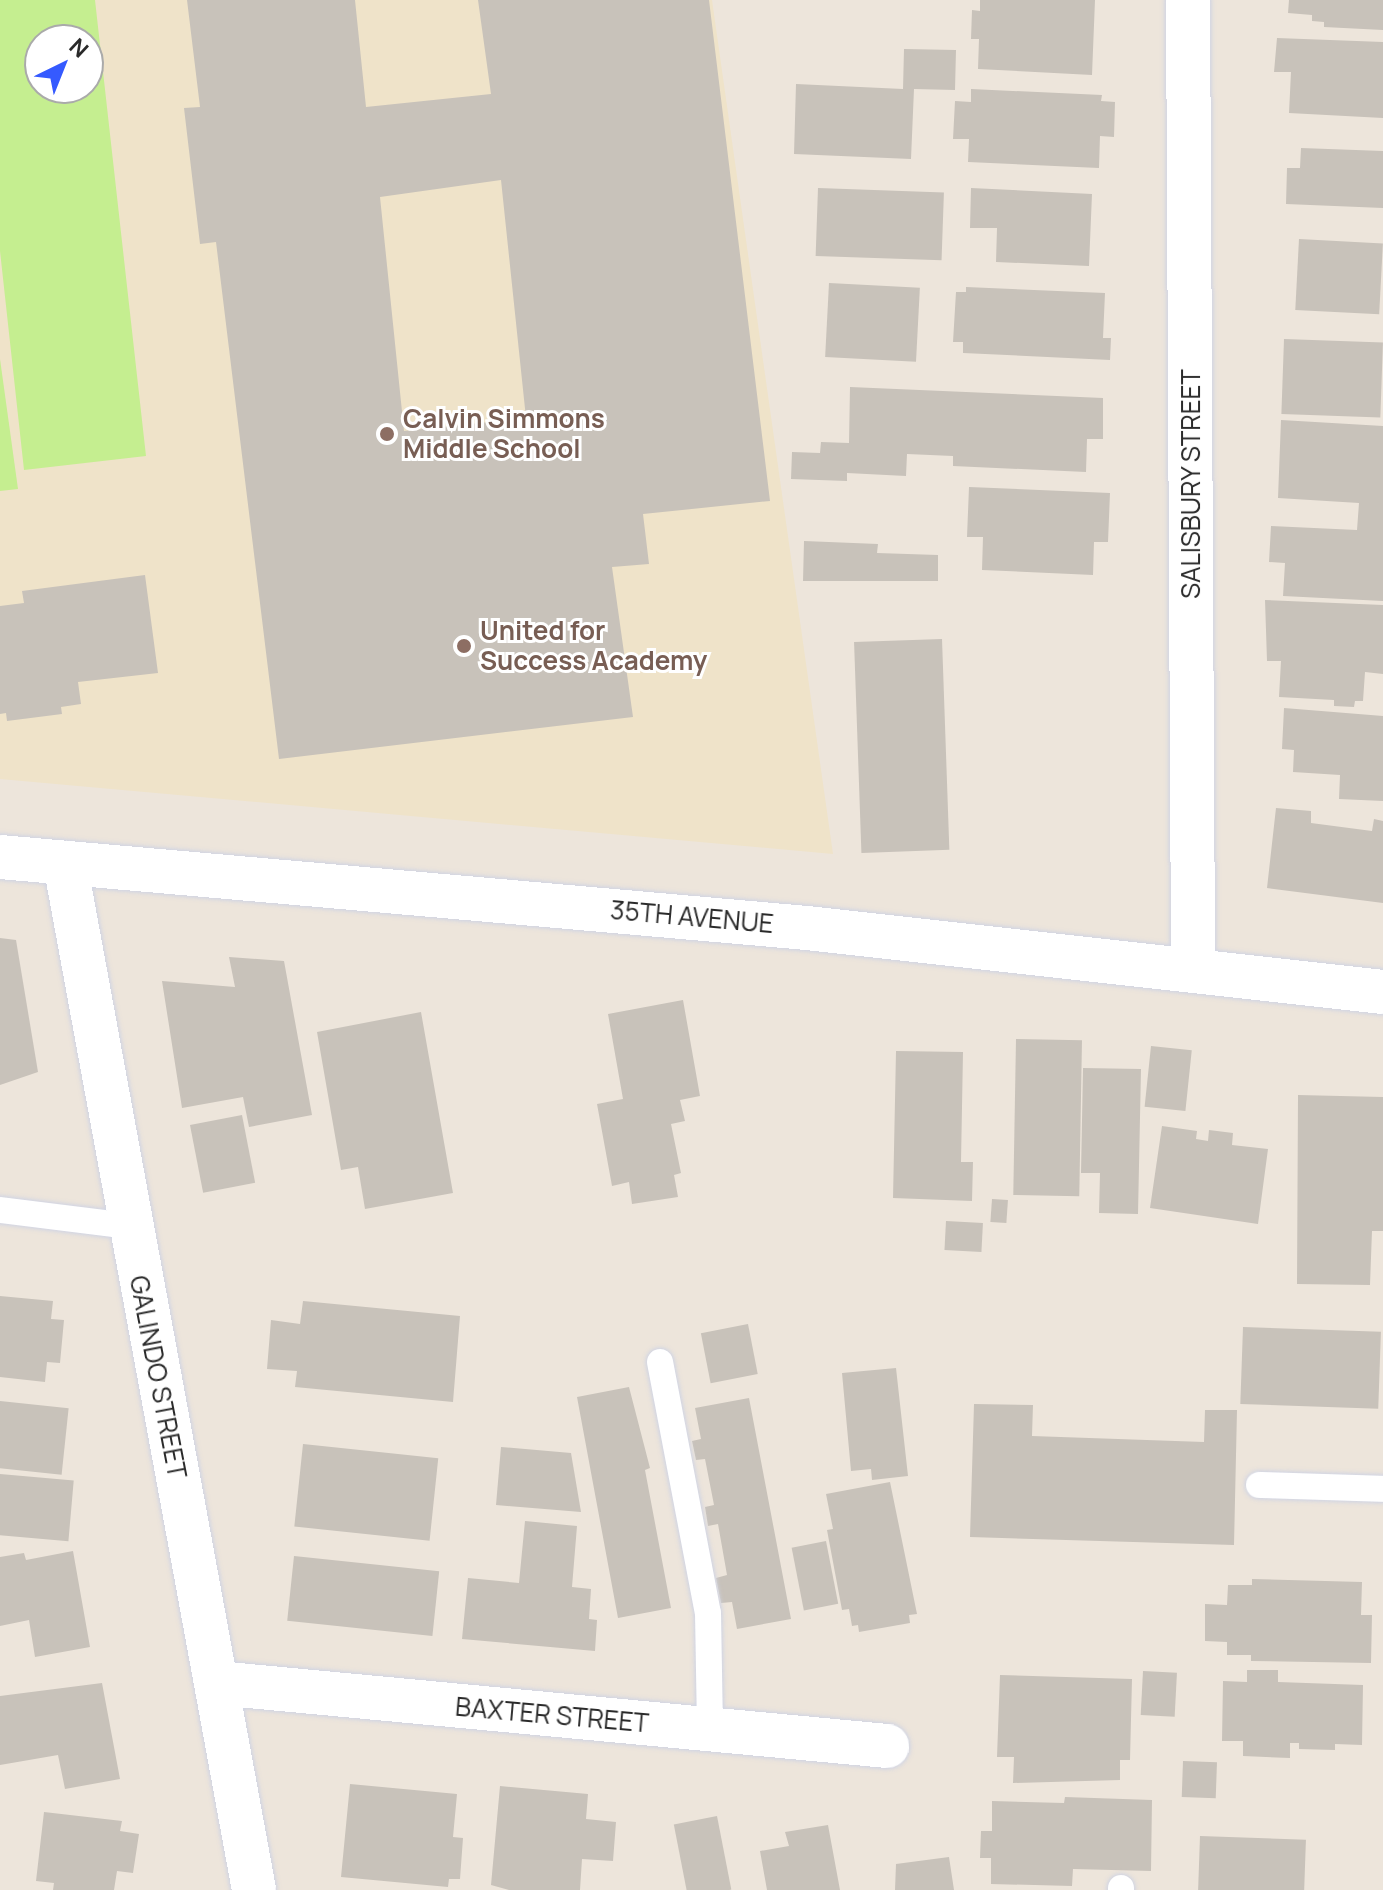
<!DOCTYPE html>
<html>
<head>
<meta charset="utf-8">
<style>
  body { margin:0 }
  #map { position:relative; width:1383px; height:1890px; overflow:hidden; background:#ede5db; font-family:Manrope,sans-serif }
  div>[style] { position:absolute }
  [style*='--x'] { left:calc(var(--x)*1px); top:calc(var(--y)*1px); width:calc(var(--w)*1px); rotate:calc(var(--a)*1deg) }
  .education>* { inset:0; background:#efe3c9 }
  .pitch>* { inset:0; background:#c5ee90 }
  .building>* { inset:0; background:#c8c2ba; transform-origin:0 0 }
  .roads { filter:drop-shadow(0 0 2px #d0d4e3) drop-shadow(0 0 2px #d0d4e3) }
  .lane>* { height:26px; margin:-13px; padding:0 13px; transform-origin:13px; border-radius:13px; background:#fff }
  .street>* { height:44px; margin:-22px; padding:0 22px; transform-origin:22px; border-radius:22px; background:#fff }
  .secondary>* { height:44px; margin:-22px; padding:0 22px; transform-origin:22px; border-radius:22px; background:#fff }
  .dots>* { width:22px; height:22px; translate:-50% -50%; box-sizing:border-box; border:4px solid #fff; border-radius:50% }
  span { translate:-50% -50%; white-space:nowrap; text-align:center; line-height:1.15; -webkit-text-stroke:6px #fff; paint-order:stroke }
  .education-label { font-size:26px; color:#785e54; font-weight:700 }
  .left { translate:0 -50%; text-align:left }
  .street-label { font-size:26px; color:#2a2a2a }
  .north { position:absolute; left:24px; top:24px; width:80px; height:80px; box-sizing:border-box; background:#fff; border:2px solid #aaa; border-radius:50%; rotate:43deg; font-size:22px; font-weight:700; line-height:32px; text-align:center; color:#2a2a2a }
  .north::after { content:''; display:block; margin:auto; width:28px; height:36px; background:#355aff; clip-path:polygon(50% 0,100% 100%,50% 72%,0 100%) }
</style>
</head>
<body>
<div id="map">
  <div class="education">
    <div style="clip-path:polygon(evenodd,0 0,712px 0,833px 854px,0 779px,0 0,40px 40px,88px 40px,88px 88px,40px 88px,40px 40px)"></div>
  </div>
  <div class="pitch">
    <div style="clip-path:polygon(evenodd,0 0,95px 0,146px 456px,24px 470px,0 251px,0 0,88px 40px,88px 88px,40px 88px,40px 40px,88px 40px)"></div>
    <div style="clip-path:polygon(0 359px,18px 489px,0 491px)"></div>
  </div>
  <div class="building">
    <div style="clip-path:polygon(evenodd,187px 0,355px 0,366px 107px,491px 94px,478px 0,709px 0,770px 501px,643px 514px,649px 564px,612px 567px,633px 717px,279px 759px,216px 242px,200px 244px,184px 108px,200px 107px,187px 0,501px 180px,526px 418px,404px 431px,380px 197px,501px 180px)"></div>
    <div style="clip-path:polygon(980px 0,1095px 0,1092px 75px,978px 69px,979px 39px,971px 39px,972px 10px,980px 11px)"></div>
    <div style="clip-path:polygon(1289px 0,1383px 0,1383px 30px,1324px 27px,1324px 22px,1312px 21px,1312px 15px,1288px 13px)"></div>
    <div style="clip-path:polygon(1277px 38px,1383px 42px,1383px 118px,1289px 113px,1291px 72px,1274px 72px)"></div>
    <div style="clip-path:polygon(904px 49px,956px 50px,955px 90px,914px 89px,911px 159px,794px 154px,796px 84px,903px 89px)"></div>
    <div style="clip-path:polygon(971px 89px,1102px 95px,1101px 101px,1115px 102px,1114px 137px,1100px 136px,1099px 168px,968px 162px,969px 139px,953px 139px,955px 101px,971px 102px)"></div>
    <div style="clip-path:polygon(1301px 148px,1383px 151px,1383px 208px,1286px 204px,1287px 168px,1300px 168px)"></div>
    <div style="left:818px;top:188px;width:126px;height:68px;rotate:2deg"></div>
    <div style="clip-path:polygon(971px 188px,1092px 194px,1089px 266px,996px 262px,997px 228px,970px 228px)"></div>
    <div style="left:1299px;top:239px;width:84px;height:71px;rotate:3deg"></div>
    <div style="left:829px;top:283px;width:91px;height:74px;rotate:3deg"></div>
    <div style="clip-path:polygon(966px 287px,1105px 293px,1103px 338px,1111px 338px,1110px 360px,963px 353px,963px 342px,953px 342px,956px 292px,966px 292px)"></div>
    <div style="left:1284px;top:339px;width:99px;height:75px;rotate:2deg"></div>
    <div style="clip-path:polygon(850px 387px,1103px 398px,1103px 439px,1087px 439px,1086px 472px,953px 466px,953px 456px,907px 454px,906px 476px,847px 473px,847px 481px,791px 479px,792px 452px,820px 453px,821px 442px,849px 443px)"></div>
    <div style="clip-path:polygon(1281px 420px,1383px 426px,1383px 601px,1283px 596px,1285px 563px,1269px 562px,1271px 526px,1357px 530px,1359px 503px,1278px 498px)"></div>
    <div style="clip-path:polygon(969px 487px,1110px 493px,1108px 542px,1094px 542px,1093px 575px,982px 570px,983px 537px,967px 537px)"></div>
    <div style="clip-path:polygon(804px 541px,878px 544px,877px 553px,938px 555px,938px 581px,803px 581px)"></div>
    <div style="clip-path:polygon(145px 575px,158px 673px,78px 682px,81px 704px,61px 707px,62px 714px,7px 721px,6px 713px,0 714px,0 606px,24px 603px,22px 591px)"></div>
    <div style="clip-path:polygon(1265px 600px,1383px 605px,1383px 674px,1365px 672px,1363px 701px,1355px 701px,1354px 707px,1334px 706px,1334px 700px,1279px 697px,1281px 661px,1267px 661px)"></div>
    <div style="left:942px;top:639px;width:211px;height:88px;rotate:88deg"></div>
    <div style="clip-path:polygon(1284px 708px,1383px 716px,1383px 801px,1339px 799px,1340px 775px,1293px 772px,1294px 750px,1282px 749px)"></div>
    <div style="clip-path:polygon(1276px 808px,1311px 811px,1311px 823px,1372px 831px,1374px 819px,1383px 821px,1383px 903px,1267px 888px)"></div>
    <div style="clip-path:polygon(0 938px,16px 940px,38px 1072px,0 1085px)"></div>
    <div style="clip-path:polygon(229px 957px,284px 961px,312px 1115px,249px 1127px,243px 1097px,182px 1108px,162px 981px,235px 987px)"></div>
    <div style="clip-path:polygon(683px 1000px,700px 1096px,680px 1100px,685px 1121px,671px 1124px,681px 1173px,674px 1175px,678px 1197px,632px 1204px,629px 1182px,612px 1186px,597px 1104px,623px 1099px,608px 1014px)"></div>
    <div style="clip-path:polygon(421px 1012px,453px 1193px,365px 1209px,358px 1167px,341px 1170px,317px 1032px)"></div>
    <div style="left:1016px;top:1039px;width:66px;height:156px;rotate:1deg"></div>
    <div style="left:1151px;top:1046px;width:41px;height:61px;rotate:6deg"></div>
    <div style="clip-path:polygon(896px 1051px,963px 1052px,961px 1162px,973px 1162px,972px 1201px,893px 1198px)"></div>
    <div style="clip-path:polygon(1083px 1068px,1141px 1069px,1138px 1214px,1099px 1213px,1100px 1173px,1081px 1173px)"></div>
    <div style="clip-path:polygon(1298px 1095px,1383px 1097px,1383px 1231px,1372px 1231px,1370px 1285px,1297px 1284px)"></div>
    <div style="left:242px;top:1115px;width:69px;height:53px;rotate:79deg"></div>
    <div style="clip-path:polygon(1162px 1126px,1197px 1131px,1196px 1139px,1208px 1141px,1209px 1130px,1233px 1133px,1232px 1145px,1268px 1149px,1258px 1224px,1150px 1208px)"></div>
    <div style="left:992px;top:1199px;width:16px;height:23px;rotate:4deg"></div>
    <div style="left:946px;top:1221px;width:37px;height:29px;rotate:3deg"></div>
    <div style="clip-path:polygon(0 1296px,53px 1301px,51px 1319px,64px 1320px,60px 1363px,47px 1362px,45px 1382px,0 1377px)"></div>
    <div style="clip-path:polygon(303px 1301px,460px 1316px,453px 1402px,295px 1387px,297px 1371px,267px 1369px,271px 1320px,300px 1324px)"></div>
    <div style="left:748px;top:1324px;width:51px;height:48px;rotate:79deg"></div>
    <div style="left:1243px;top:1327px;width:138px;height:77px;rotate:2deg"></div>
    <div style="clip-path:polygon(896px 1368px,908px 1476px,872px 1480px,871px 1469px,851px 1471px,842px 1373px)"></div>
    <div style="clip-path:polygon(629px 1387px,650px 1468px,645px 1470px,671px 1608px,618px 1618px,577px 1397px)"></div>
    <div style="clip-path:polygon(749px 1398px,791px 1619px,737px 1629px,732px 1602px,721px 1603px,716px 1578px,727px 1575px,718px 1524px,708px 1526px,705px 1507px,714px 1505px,705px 1459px,696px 1460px,692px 1441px,701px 1439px,695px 1408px)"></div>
    <div style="left:0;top:1401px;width:69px;height:67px;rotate:6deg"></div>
    <div style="clip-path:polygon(974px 1404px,1033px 1405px,1032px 1436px,1204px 1442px,1205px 1410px,1237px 1410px,1234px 1545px,970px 1537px)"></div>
    <div style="left:303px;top:1444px;width:136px;height:83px;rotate:6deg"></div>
    <div style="clip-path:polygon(501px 1447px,571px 1453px,581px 1512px,496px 1505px)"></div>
    <div style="left:0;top:1474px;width:74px;height:61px;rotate:5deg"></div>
    <div style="clip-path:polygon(890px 1482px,917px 1614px,909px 1615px,910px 1623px,859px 1632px,858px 1625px,852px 1626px,849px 1609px,842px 1610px,827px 1530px,833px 1529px,826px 1494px)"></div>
    <div style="clip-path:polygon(525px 1521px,577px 1526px,572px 1587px,591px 1589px,589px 1619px,597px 1620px,595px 1651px,462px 1639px,468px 1578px,519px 1583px)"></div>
    <div style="left:826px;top:1541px;width:64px;height:35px;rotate:79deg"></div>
    <div style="clip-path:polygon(73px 1551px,90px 1647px,35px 1657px,29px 1620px,0 1626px,0 1557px,24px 1553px,26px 1560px)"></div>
    <div style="left:294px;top:1556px;width:146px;height:65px;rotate:6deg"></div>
    <div style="clip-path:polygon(1252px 1579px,1362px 1582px,1361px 1615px,1372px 1615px,1371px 1663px,1251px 1661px,1251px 1655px,1227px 1655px,1227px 1642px,1205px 1641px,1205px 1604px,1227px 1605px,1228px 1585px,1252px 1585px)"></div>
    <div style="clip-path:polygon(1247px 1670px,1278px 1670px,1278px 1682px,1363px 1685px,1362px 1745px,1335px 1744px,1335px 1750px,1299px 1749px,1299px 1743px,1290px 1743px,1290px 1758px,1243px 1756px,1243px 1741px,1222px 1741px,1223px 1681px,1247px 1682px)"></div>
    <div style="left:1143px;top:1671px;width:34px;height:44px;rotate:3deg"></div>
    <div style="clip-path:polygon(1000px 1675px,1132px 1679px,1130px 1760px,1120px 1760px,1120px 1780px,1013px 1783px,1014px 1757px,997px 1757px)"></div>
    <div style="clip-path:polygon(102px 1683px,120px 1779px,65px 1789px,58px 1755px,0 1765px,0 1696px)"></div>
    <div style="left:1183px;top:1761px;width:34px;height:36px;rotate:2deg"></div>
    <div style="clip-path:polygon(350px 1784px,457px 1794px,453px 1837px,463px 1838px,460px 1879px,449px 1879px,448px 1887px,341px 1877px)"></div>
    <div style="clip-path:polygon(500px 1786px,588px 1794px,586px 1819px,616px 1822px,613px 1861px,582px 1859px,580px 1890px,509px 1890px,491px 1885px)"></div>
    <div style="clip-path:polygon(1065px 1797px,1152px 1800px,1151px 1871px,1073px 1869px,1072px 1886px,991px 1884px,991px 1858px,980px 1858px,981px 1831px,992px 1831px,992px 1801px,1064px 1803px)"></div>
    <div style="clip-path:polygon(44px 1812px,122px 1821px,120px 1831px,139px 1834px,133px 1873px,117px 1871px,114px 1890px,53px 1890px,54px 1883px,36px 1881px)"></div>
    <div style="left:717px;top:1816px;width:75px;height:44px;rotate:79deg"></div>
    <div style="clip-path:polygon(828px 1825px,840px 1890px,767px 1890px,760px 1851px,789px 1846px,785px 1832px)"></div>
    <div style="left:1200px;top:1836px;width:106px;height:54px;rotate:2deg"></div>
    <div style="clip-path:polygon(949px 1857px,954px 1890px,895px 1890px,896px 1864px)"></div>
  </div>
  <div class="roads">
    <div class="lane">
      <div style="--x:0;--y:1210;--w:130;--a:7.1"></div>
      <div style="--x:660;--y:1362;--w:256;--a:79.2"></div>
      <div style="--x:708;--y:1613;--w:117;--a:89"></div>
      <div style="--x:1259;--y:1485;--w:124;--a:1.8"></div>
      <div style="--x:1121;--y:1890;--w:2;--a:-90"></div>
    </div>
    <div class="street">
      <div style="--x:1188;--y:0;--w:969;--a:89.7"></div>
      <div style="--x:65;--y:863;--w:1044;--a:79.57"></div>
      <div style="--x:217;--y:1683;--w:673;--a:5.37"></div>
    </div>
    <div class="secondary">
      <div style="--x:0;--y:857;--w:810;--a:5.03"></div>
      <div style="--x:807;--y:928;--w:580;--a:6.34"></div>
    </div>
  </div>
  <div class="dots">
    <div style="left:387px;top:434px;background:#8d6e63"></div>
    <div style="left:464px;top:646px;background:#8d6e63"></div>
  </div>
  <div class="education-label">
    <span class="left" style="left:403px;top:434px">Calvin Simmons<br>Middle School</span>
    <span class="left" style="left:480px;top:646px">United for<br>Success Academy</span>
  </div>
  <div class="street-label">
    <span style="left:1191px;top:484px;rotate:-90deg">SALISBURY STREET</span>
    <span style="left:692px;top:917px;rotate:5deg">35TH AVENUE</span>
    <span style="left:158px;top:1377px;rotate:79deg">GALINDO STREET</span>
    <span style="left:552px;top:1715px;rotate:5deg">BAXTER STREET</span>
  </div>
  <div class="north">N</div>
</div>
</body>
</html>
